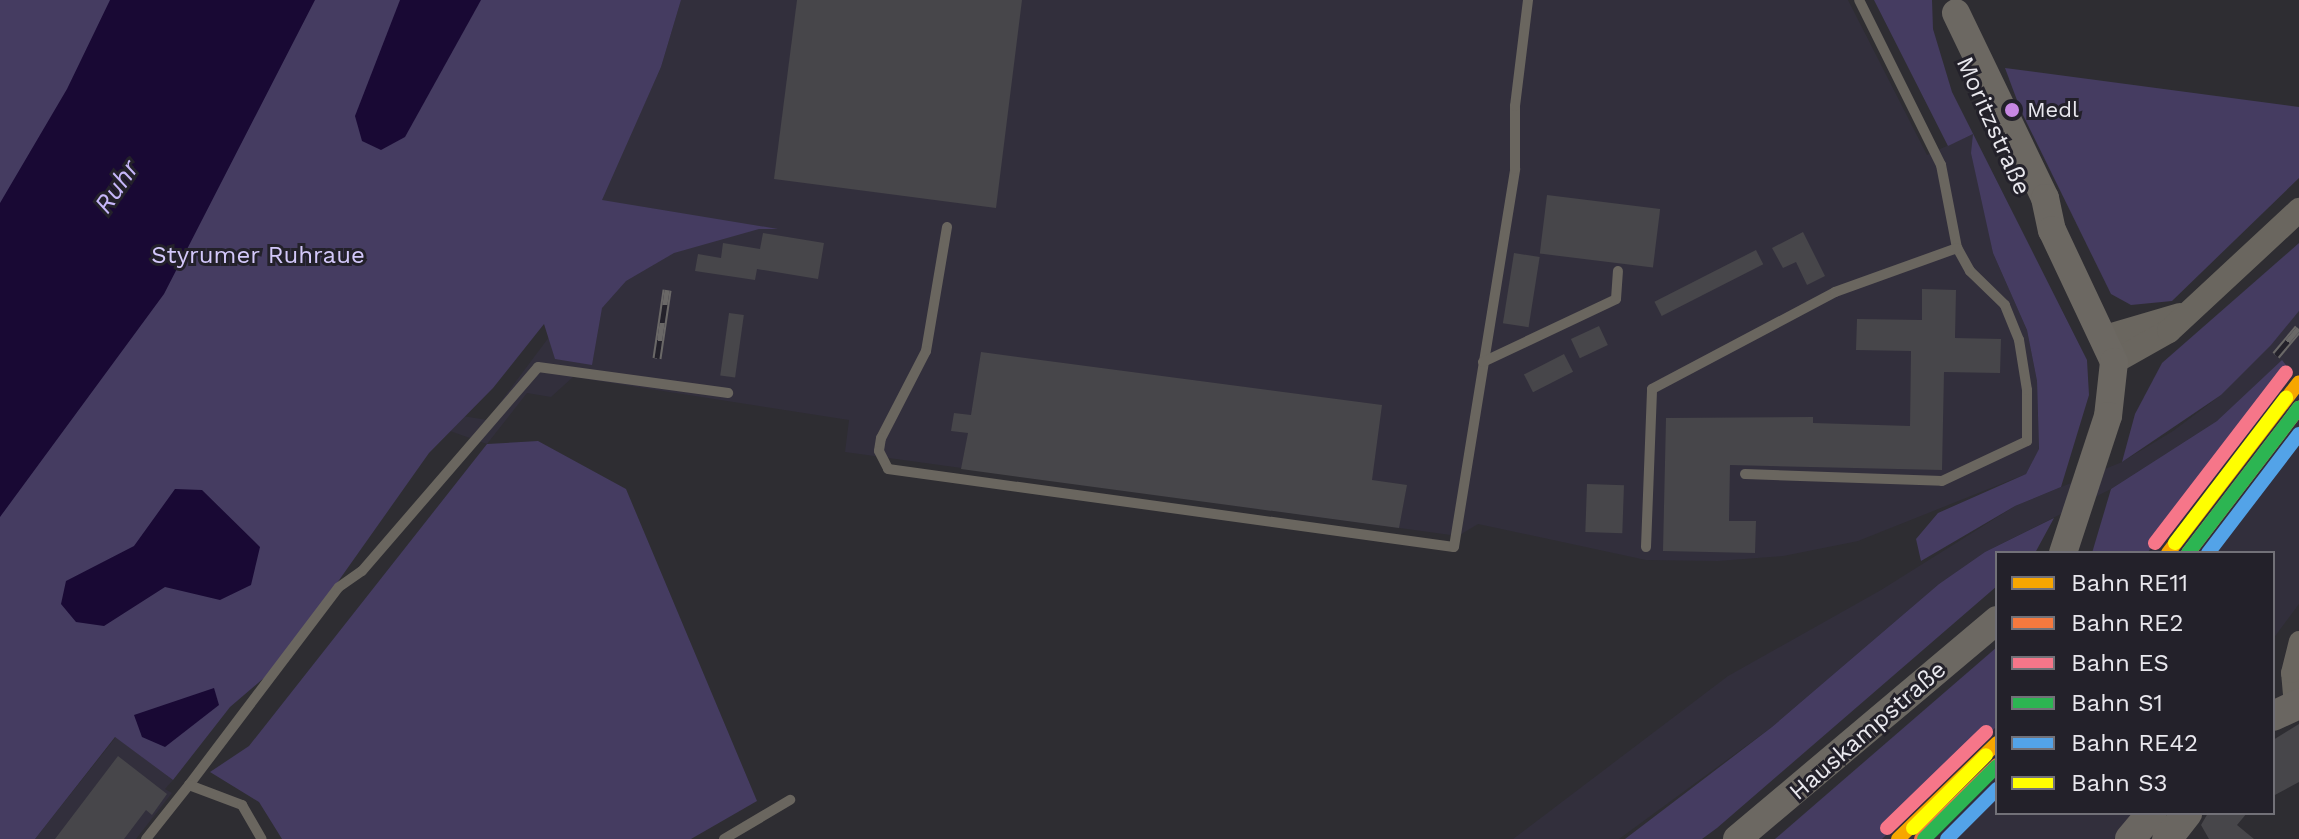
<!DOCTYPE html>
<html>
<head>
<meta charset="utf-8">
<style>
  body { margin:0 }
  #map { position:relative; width:2299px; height:839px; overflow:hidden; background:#2e2d32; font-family:"Work Sans",sans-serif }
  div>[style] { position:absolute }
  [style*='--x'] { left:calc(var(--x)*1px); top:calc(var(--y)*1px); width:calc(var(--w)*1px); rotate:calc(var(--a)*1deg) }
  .built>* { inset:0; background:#322f3c }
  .green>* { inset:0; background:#453c61 }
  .water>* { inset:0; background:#190934 }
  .building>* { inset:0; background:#47464a; transform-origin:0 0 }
  .service>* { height:10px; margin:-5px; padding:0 5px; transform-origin:5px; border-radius:5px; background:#6a665f }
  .minor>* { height:20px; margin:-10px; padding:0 10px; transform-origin:10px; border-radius:10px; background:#6a665f }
  .tertiary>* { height:24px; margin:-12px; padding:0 12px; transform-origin:12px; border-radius:12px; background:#6a665f }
  .secondary>* { height:28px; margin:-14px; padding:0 14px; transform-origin:14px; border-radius:14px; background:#6c6862 }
  .primary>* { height:30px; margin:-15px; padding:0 15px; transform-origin:15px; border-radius:15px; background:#6a6661 }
  .rail>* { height:9px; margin-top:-4.5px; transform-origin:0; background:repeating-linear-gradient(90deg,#23212a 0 18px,#6a6867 0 36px); box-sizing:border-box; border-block:2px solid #6a6867 }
  .rail-1>* { height:14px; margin:-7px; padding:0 7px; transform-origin:7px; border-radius:7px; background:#f7a600 }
  .rail-2>* { height:14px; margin:-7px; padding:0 7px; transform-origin:7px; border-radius:7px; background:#f6793e }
  .rail-3>* { height:14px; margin:-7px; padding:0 7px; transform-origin:7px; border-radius:7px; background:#f67689 }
  .rail-4>* { height:14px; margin:-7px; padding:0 7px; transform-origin:7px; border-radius:7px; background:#2cb552 }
  .rail-5>* { height:14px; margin:-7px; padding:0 7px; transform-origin:7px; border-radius:7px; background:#53a3e8 }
  .rail-6>* { height:14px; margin:-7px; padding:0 7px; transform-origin:7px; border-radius:7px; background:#ff0 }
  .dots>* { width:22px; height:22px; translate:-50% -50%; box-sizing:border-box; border:4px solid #23212a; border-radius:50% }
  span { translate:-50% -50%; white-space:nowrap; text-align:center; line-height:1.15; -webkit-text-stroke:6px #23212a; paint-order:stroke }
  .bus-label { font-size:22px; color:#e9e8ee }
  .left { translate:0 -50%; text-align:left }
  .street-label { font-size:24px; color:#e9e8ee }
  .park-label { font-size:24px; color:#d3c8fa }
  .water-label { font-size:26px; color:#c6b7f9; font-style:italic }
  .legend { position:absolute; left:1995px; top:551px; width:280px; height:264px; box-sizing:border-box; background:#23212a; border:2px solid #727178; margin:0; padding:10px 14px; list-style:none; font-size:24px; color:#e9e8ee }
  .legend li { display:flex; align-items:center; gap:16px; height:40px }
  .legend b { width:40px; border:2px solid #727178 }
</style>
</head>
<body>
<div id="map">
  <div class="built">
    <div style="clip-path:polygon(681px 0,1848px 0,1927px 155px,1973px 134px,1993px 253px,2027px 330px,2037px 381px,2039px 450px,2026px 474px,1858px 541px,1783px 556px,1718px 561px,1646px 560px,1478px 524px,1458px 536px,845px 452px,849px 420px,573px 377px,551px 397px,527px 393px,487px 444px,447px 430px,463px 416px,487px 420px,549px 337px,545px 323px,661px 67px)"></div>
    <div style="clip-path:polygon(2299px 311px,2299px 604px,2273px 639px,2273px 553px,2147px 553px,2292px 373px,2111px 489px,1985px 552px,1939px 584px,1772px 727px,1619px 839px,1513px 839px,1728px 676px,1881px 590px,2015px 506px,2122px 462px,2173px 431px,2221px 395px)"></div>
    <div style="clip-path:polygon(1997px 696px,1997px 813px,2135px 813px,2114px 839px,1824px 839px)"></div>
    <div style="clip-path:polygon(116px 737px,173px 780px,165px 789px,172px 793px,136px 839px,35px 839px)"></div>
  </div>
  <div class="green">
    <div style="clip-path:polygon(0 0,681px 0,661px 67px,602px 200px,778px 229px,759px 229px,674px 253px,626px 281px,602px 308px,592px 365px,555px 359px,544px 324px,493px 388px,429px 453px,279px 665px,230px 707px,173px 780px,115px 737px,35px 839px,0 839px)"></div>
    <div style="clip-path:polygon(1874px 0,1932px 0,1933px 29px,1952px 92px,2087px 360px,2089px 395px,2061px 487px,2015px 506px,1921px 561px,1916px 539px,1938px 513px,2026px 474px,2039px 449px,2037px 381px,2027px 330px,1993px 253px,1971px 153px,1973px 134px,1948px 146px)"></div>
    <div style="clip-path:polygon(2005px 68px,2299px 107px,2299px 178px,2172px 301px,2131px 305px,2111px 294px,2021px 111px)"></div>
    <div style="clip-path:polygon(2299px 243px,2299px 311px,2271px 345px,2221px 395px,2122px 462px,2135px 414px,2162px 363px)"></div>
    <div style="clip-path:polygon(2282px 360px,2292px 373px,2147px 553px,2092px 553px,2111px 489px,2217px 421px)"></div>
    <div style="clip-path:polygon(538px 441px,626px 489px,757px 801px,691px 839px,282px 839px,259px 802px,210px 772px,249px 746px,487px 444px)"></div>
    <div style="clip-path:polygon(2054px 518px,2035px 553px,1997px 553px,1997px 586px,1717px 828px,1702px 839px,1625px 839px,1772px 727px,1939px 584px,1985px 552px)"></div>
    <div style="clip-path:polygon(1997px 647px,1997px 726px,1882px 839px,1775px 839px)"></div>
  </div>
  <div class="water">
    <div style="clip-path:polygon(110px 0,315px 0,164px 294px,0 517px,0 203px,67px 89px)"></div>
    <div style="clip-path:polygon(400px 0,481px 0,405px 137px,381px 150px,362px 141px,355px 116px)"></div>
    <div style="clip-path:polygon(175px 489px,202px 490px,260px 547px,251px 585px,220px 600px,165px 587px,104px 626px,76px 622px,61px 604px,66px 581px,134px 546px)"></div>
    <div style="clip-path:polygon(214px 688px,219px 705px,165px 747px,142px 737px,134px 715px)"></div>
  </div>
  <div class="building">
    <div style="clip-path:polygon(797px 0,1022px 0,996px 208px,774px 179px)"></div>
    <div style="left:1547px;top:195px;width:114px;height:59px;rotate:7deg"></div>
    <div style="clip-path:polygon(1803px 232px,1825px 276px,1807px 285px,1796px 262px,1783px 268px,1772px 248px)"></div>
    <div style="clip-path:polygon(763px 233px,824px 243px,818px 279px,757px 269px,755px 280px,695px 271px,698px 254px,721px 258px,723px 243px,760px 249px)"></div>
    <div style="left:1756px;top:250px;width:16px;height:114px;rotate:63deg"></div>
    <div style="left:1514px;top:253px;width:26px;height:71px;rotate:9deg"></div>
    <div style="clip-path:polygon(1922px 289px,1956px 290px,1955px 338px,2001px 339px,2000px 373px,1944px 372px,1942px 470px,1730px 465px,1729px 521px,1756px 521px,1755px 553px,1663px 551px,1666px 418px,1813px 417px,1813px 423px,1910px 426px,1911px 351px,1856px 350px,1857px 319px,1922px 320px)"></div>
    <div style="left:729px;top:313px;width:15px;height:63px;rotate:8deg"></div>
    <div style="left:1599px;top:326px;width:21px;height:31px;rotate:65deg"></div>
    <div style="clip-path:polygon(981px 352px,1382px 405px,1372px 480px,1407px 485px,1399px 528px,961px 469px,968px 433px,951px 431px,954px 413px,971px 415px)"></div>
    <div style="left:1564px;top:354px;width:20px;height:45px;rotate:63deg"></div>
    <div style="left:1587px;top:484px;width:37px;height:48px;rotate:2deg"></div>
    <div style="clip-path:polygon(2299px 724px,2299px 782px,2273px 796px,2273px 740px)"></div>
    <div style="clip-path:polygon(118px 756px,167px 794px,152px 815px,146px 810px,124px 839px,55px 839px)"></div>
    <div style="clip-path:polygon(2208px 813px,2247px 813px,2237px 825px,2254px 839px,2209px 839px,2201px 825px)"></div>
  </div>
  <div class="service">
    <div style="--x:947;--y:227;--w:126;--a:99.6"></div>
    <div style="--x:926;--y:351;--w:98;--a:117.3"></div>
    <div style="--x:881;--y:438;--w:13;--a:99"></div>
    <div style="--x:879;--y:451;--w:20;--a:63"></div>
    <div style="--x:888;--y:469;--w:571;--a:7.85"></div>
    <div style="--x:1454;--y:547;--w:383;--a:-80.8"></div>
    <div style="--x:1515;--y:169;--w:63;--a:-90"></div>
    <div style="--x:1515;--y:106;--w:107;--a:-83"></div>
    <div style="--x:1483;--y:362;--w:147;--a:-25.3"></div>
    <div style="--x:1616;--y:299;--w:28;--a:-86"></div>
    <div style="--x:1745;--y:474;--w:197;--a:2"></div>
    <div style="--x:1942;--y:481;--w:94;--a:-25.2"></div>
    <div style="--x:2027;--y:441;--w:51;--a:-90"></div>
    <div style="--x:2027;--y:390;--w:51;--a:-99.1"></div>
    <div style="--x:2019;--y:340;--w:38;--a:-112"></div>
    <div style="--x:2005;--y:305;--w:49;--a:-135.8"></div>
    <div style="--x:1970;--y:271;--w:26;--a:-119"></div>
    <div style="--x:1957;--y:248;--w:85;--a:-100.9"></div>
    <div style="--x:1941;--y:165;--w:184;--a:-116.4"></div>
    <div style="--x:1646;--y:547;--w:158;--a:-87.8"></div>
    <div style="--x:1652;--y:389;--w:207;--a:-27.9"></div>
    <div style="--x:1835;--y:292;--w:130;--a:-19.8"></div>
    <div style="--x:189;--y:785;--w:248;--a:-52.9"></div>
    <div style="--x:339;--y:587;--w:28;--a:-35"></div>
    <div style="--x:362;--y:571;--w:269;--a:-49.2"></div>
    <div style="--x:538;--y:367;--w:192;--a:7.8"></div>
    <div style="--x:146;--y:839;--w:69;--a:-51.5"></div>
    <div style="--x:189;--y:785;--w:57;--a:20.7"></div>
    <div style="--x:242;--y:805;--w:39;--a:60"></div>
    <div style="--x:724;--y:839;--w:77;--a:-30.6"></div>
  </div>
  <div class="minor">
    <div style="--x:2294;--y:706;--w:33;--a:-95"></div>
    <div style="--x:2291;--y:673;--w:33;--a:-76"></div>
  </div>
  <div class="tertiary">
    <div style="--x:2105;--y:337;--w:78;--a:-16.3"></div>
    <div style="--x:2114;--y:362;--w:63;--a:-29.4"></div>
    <div style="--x:2169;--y:331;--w:178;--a:-42.9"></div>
  </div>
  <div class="secondary">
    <div style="--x:1956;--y:13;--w:205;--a:64.3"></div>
    <div style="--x:2045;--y:198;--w:33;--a:78"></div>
    <div style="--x:2052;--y:230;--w:146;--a:64.8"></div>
    <div style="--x:2114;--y:362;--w:54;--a:96.3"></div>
    <div style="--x:2108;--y:416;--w:144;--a:108.2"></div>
    <div style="--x:1737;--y:839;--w:340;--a:-40.1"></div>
  </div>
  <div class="primary">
    <div style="--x:2273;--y:716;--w:29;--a:-25"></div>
    <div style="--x:2130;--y:839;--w:34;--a:-50"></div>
    <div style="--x:2167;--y:839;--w:33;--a:-52"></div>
  </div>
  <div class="rail">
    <div style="--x:2276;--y:355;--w:35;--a:-50"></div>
    <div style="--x:657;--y:358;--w:69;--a:-81.6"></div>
  </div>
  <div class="rail-1">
    <div style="--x:2168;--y:553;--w:215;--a:-52.5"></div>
    <div style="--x:1898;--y:839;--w:138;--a:-44.1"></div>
  </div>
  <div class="rail-2">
    <div style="--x:2188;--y:553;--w:183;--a:-52.6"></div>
    <div style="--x:1921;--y:839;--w:106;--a:-44.2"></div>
  </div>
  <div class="rail-3">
    <div style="--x:2155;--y:543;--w:215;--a:-52.5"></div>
    <div style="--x:1887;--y:828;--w:138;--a:-44.1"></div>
  </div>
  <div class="rail-4">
    <div style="--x:2188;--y:553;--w:183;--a:-52.6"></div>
    <div style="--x:1924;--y:839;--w:103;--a:-45"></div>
  </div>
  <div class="rail-5">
    <div style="--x:2208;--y:553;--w:150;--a:-52.6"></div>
    <div style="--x:1947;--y:839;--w:71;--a:-45"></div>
  </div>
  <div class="rail-6">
    <div style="--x:2175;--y:543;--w:183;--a:-52.6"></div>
    <div style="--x:1913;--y:828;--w:103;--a:-45"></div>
  </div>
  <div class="dots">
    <div style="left:2012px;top:110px;background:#c787e3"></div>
  </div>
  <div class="bus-label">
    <span class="left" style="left:2027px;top:110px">Medl</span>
  </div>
  <div class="street-label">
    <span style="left:1993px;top:126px;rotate:66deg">Moritzstraße</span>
    <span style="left:1868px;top:731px;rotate:-41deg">Hauskampstraße</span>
  </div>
  <div class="park-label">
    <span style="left:258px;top:256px">Styrumer Ruhraue</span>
  </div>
  <div class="water-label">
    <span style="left:117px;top:187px;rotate:-56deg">Ruhr</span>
  </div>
  <ul class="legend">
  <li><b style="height:10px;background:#f7a600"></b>Bahn RE11</li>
  <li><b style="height:10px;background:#f6793e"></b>Bahn RE2</li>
  <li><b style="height:10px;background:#f67689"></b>Bahn ES</li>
  <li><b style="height:10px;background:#2cb552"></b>Bahn S1</li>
  <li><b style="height:10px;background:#53a3e8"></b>Bahn RE42</li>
  <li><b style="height:10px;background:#ff0"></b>Bahn S3</li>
  </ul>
</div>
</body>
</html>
